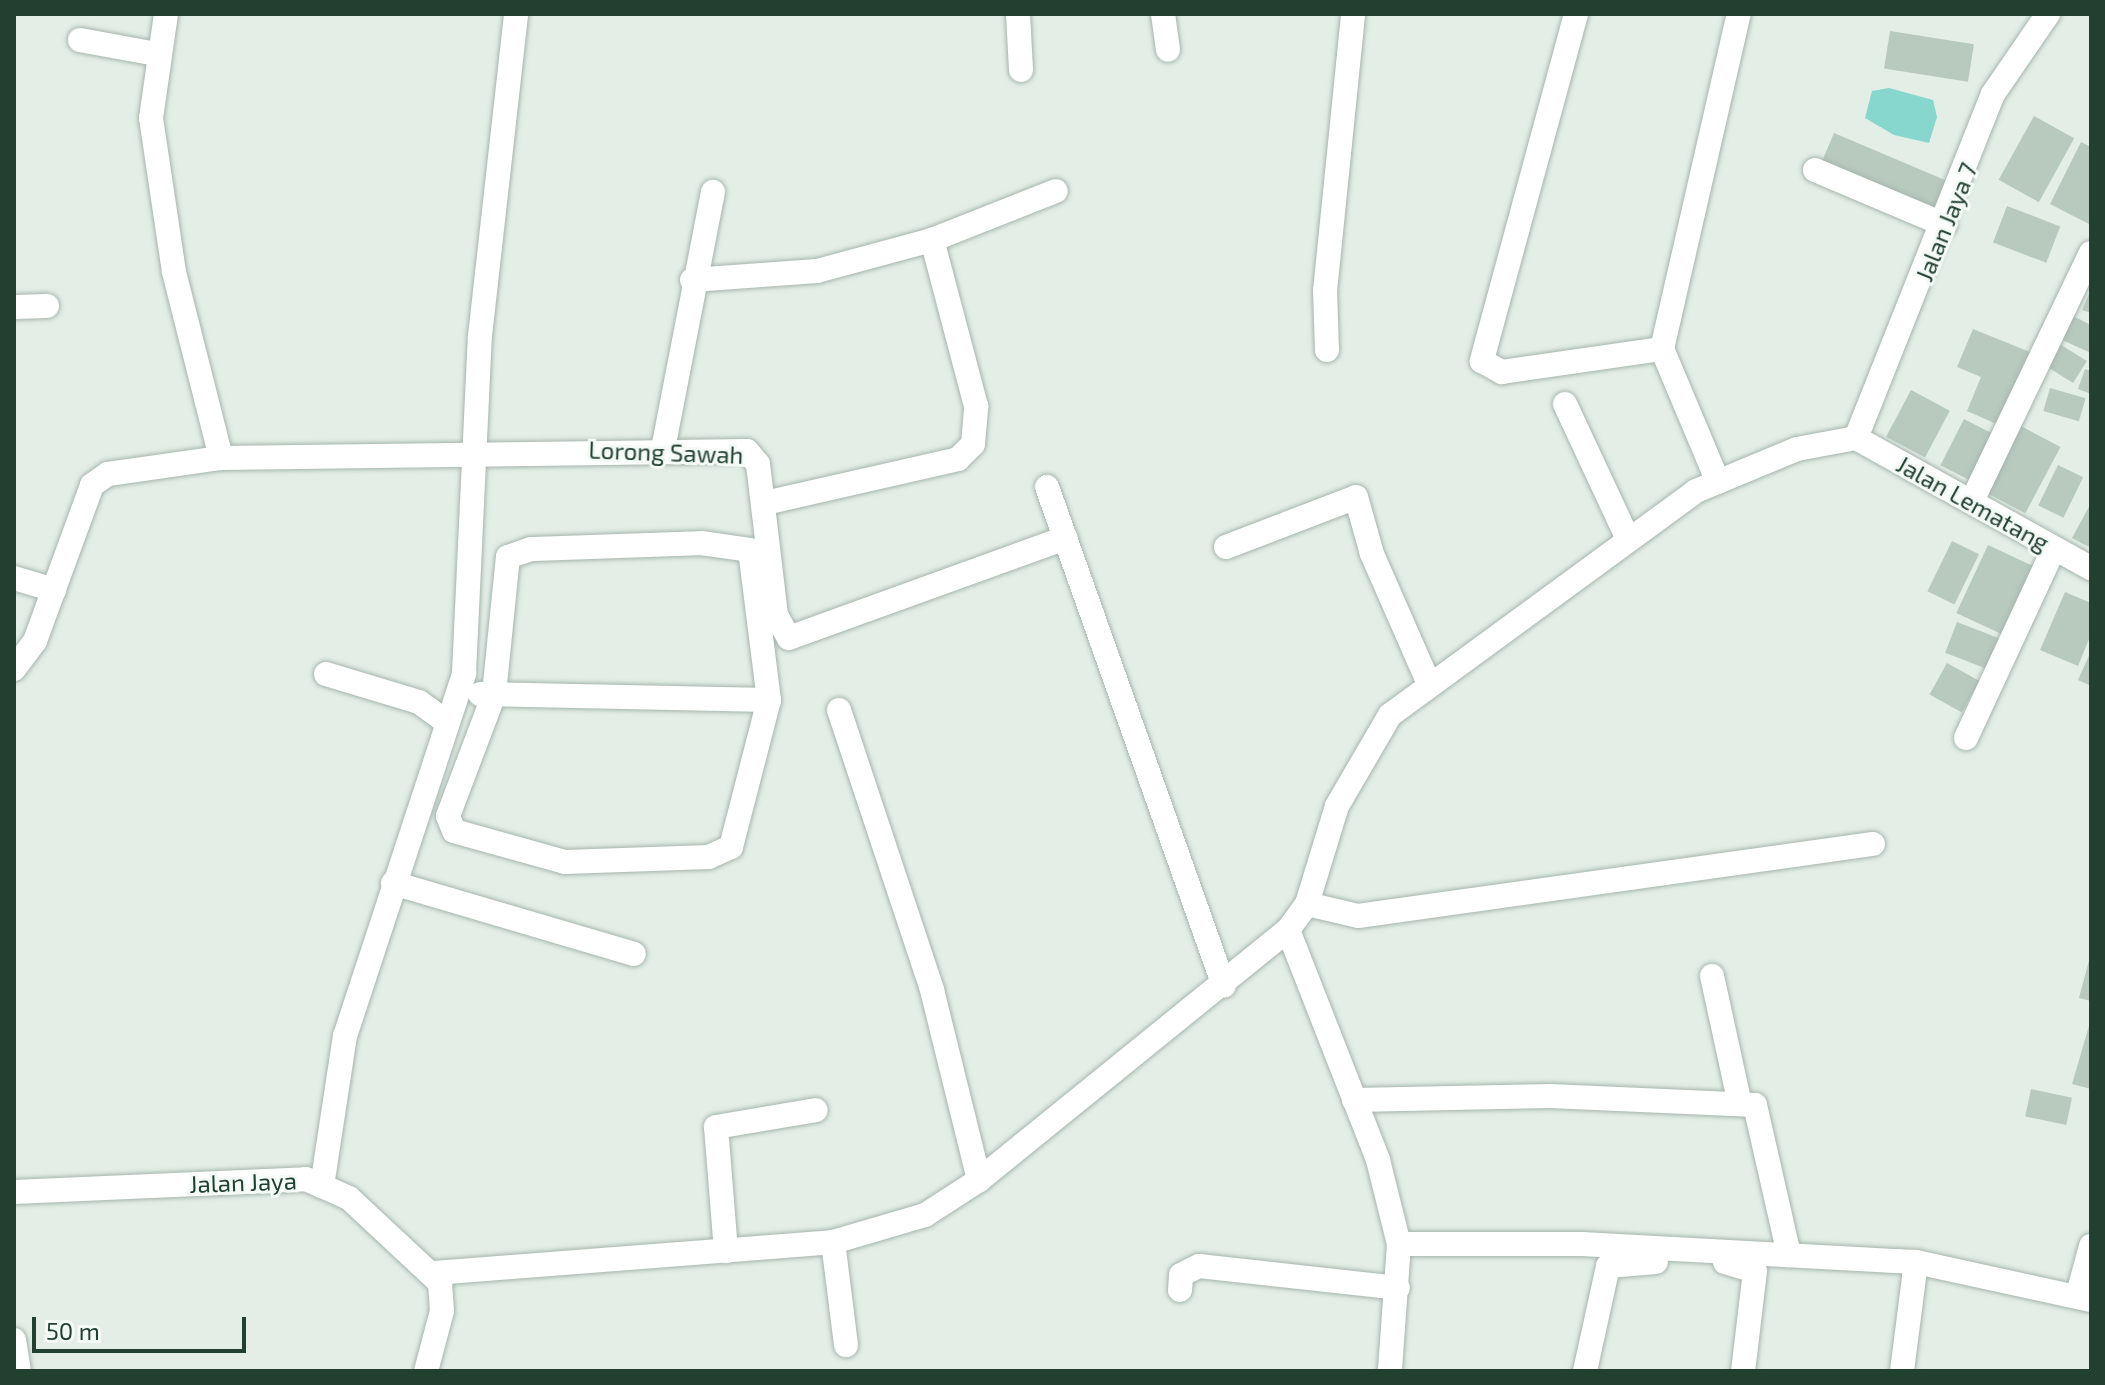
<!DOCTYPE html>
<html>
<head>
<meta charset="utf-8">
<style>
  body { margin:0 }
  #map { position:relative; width:2105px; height:1385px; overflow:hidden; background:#e3eee6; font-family:"Exo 2",sans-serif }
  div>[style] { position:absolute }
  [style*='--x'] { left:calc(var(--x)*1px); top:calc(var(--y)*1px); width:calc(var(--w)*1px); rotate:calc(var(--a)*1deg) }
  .water>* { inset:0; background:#87d7ce }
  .building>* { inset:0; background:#b8c9be; transform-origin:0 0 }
  .roads { filter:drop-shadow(0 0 2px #a5b6ac) drop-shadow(0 0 2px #a5b6ac) }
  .minor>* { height:24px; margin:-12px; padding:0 12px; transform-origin:12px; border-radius:12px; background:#fff }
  span { translate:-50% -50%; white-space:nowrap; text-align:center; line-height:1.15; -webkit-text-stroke:6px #f4faf5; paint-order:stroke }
  .street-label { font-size:24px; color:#214030 }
  .frame { position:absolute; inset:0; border:16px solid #214030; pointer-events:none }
  .scale { position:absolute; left:32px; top:1317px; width:214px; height:36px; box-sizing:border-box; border:4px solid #214030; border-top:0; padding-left:10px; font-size:24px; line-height:28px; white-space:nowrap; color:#214030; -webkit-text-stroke:6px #f4faf5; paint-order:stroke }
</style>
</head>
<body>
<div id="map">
  <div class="water">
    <div style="clip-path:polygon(1889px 88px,1933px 100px,1937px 117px,1929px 143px,1894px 135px,1865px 118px,1872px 91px)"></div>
  </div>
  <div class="building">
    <div style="left:1890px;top:31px;width:85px;height:38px;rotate:9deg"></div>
    <div style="left:2034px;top:116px;width:46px;height:73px;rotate:29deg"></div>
    <div style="left:1834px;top:133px;width:125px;height:34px;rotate:23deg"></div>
    <div style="clip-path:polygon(2081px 142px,2091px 147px,2091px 225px,2050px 204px)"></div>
    <div style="left:2007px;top:206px;width:57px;height:39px;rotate:21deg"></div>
    <div style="clip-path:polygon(2091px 289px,2091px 313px,2082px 310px)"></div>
    <div style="clip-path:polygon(2071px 315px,2091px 325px,2091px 353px,2060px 339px)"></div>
    <div style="clip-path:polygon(1973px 329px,2030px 352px,1999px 425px,1967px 411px,1981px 377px,1957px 367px)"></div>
    <div style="left:2058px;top:343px;width:34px;height:26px;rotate:32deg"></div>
    <div style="clip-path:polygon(2085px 369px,2091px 371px,2091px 394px,2078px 389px)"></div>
    <div style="left:2050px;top:388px;width:37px;height:24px;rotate:16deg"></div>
    <div style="left:1911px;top:390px;width:44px;height:53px;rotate:28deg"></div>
    <div style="left:1964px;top:419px;width:39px;height:52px;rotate:27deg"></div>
    <div style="left:2019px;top:425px;width:47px;height:75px;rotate:28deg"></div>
    <div style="left:2058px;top:465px;width:28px;height:45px;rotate:26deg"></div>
    <div style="clip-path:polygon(2091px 503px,2091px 548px,2072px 538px)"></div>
    <div style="left:1952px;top:541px;width:30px;height:56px;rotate:26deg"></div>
    <div style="left:1988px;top:545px;width:51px;height:75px;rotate:25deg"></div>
    <div style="clip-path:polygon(2065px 592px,2091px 603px,2091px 634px,2078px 666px,2040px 650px)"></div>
    <div style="left:1957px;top:622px;width:45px;height:33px;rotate:21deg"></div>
    <div style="clip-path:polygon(2091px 651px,2091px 686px,2078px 680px)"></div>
    <div style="left:1947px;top:663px;width:37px;height:36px;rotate:29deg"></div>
    <div style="clip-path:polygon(2091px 953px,2091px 1001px,2079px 998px)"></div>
    <div style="clip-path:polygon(2091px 1019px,2091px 1089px,2072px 1084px)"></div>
    <div style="left:2031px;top:1089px;width:42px;height:28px;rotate:12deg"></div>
  </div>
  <div class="roads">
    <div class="minor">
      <div style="--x:166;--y:14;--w:105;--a:98.2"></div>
      <div style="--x:151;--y:118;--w:156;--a:81.5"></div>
      <div style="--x:174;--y:272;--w:192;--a:75.8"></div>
      <div style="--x:1018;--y:14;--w:56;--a:86.9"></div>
      <div style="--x:1163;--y:14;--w:36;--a:82"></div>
      <div style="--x:1576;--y:14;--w:360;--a:105.2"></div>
      <div style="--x:1482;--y:361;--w:23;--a:29"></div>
      <div style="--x:1502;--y:372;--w:162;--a:-8.2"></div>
      <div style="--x:80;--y:40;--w:77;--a:10.4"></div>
      <div style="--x:1815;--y:170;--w:141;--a:22.9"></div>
      <div style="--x:692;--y:280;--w:125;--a:-4.1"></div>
      <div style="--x:817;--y:271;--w:119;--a:-15.1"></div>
      <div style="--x:932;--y:240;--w:133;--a:-21.6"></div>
      <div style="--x:14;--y:307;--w:33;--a:-2"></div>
      <div style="--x:1327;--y:350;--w:59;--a:-91.9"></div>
      <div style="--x:1325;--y:291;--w:278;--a:-84.2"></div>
      <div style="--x:1565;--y:404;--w:149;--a:65"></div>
      <div style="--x:1856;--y:438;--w:370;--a:-68.3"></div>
      <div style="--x:1993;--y:94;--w:97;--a:-55.5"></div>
      <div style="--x:1856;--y:438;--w:269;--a:29"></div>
      <div style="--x:663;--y:449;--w:262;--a:-79"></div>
      <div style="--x:1718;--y:482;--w:144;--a:-112.8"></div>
      <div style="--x:1662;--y:349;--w:344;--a:-77.1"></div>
      <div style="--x:1047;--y:487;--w:529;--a:70.47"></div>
      <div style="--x:1972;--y:501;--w:275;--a:-64.4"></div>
      <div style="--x:765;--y:503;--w:198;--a:-12.8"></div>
      <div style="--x:958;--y:459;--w:21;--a:-45"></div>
      <div style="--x:973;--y:444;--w:38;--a:-85"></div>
      <div style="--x:976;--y:406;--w:172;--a:-104.8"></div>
      <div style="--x:701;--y:543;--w:49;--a:8.1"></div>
      <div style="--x:750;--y:550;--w:151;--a:82.8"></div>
      <div style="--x:769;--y:700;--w:152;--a:104.5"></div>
      <div style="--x:731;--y:847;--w:24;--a:156"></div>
      <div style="--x:709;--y:857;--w:144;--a:178"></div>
      <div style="--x:565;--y:862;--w:115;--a:-164.4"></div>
      <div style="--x:454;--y:831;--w:16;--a:-112"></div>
      <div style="--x:448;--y:816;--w:130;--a:-69.3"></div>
      <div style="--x:494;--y:694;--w:138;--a:-84.2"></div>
      <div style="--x:508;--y:557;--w:24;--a:-19"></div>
      <div style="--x:531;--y:549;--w:170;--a:-2"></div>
      <div style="--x:1226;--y:547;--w:139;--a:-21"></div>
      <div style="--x:1356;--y:497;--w:59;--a:74.3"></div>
      <div style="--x:1372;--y:554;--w:142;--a:66.3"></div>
      <div style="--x:14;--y:578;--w:42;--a:16.7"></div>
      <div style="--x:14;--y:669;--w:35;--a:-53"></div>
      <div style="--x:35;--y:641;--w:166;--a:-69.9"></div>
      <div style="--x:92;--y:485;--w:19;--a:-35"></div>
      <div style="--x:108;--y:474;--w:114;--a:-8.1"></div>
      <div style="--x:221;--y:458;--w:526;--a:-0.76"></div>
      <div style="--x:747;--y:451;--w:17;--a:50"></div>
      <div style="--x:758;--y:464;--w:152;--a:83.2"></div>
      <div style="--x:776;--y:615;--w:26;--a:61"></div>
      <div style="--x:789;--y:638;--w:294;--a:-19.9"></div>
      <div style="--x:326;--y:674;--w:97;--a:16.8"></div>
      <div style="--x:419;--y:702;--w:34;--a:36"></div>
      <div style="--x:480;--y:694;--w:289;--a:1.2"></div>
      <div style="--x:839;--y:710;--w:295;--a:71.6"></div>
      <div style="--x:932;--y:990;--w:196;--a:76.1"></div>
      <div style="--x:1966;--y:738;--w:209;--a:-65.1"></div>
      <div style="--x:393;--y:883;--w:251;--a:16.4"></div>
      <div style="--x:1307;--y:904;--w:52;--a:13.2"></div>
      <div style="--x:1358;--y:916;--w:520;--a:-7.96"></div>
      <div style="--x:1288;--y:930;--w:247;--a:68.6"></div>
      <div style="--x:1378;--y:1160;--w:87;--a:76"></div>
      <div style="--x:1399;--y:1244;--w:127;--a:94.1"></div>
      <div style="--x:1712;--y:976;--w:127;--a:77.7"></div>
      <div style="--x:1354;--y:1100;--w:196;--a:-1.2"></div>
      <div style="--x:1550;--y:1096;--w:205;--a:2.5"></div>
      <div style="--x:1755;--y:1105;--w:154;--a:77.2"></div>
      <div style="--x:322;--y:1186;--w:152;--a:-81.3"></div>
      <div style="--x:345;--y:1036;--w:382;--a:-71.8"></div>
      <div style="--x:464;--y:673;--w:337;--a:-87.3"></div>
      <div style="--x:480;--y:336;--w:324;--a:-83.6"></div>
      <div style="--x:14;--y:1192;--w:292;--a:-2.5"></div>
      <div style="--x:306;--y:1179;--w:17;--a:24"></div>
      <div style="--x:322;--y:1186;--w:30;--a:24"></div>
      <div style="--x:349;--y:1198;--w:125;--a:43"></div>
      <div style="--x:440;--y:1283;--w:28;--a:86"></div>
      <div style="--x:442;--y:1311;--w:62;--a:104.9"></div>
      <div style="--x:833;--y:1242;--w:104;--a:82.8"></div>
      <div style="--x:1399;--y:1244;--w:183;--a:0"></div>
      <div style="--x:1582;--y:1244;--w:334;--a:3.1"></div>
      <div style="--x:1916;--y:1262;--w:179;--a:12.3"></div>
      <div style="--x:726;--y:1251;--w:124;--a:-94.6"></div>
      <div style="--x:716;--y:1127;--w:101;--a:-9.6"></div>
      <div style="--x:1725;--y:1262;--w:31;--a:17"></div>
      <div style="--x:1755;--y:1271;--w:101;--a:96.8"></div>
      <div style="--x:433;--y:1273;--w:401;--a:-4.4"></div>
      <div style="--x:833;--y:1242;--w:96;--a:-16.4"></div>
      <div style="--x:925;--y:1215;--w:64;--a:-32.9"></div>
      <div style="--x:979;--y:1180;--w:397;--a:-39"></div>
      <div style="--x:1288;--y:930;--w:32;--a:-54"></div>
      <div style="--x:1307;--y:904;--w:102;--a:-73"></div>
      <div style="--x:1337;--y:806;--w:105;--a:-59.8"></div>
      <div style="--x:1390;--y:715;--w:379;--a:-36.2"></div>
      <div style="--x:1696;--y:491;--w:109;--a:-22.6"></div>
      <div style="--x:1797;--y:449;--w:60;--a:-10.6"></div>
      <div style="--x:1180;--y:1290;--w:15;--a:-86"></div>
      <div style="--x:1181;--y:1275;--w:20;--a:-27"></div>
      <div style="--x:1199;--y:1266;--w:200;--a:6.3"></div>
      <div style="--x:2078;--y:1294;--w:50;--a:-74.8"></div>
      <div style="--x:14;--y:1340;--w:31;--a:81"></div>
      <div style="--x:1585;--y:1371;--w:107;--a:-77.6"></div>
      <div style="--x:1608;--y:1266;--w:48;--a:-4.8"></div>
      <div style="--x:1902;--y:1371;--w:110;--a:-82.7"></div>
    </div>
  </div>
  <div class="street-label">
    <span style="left:1946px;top:222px;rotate:-68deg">Jalan Jaya 7</span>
    <span style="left:666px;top:452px;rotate:2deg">Lorong Sawah</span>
    <span style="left:1973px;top:503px;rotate:29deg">Jalan Lematang</span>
    <span style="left:243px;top:1182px;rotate:-2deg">Jalan Jaya</span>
  </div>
  <div class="frame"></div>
  <div class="scale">50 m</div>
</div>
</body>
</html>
